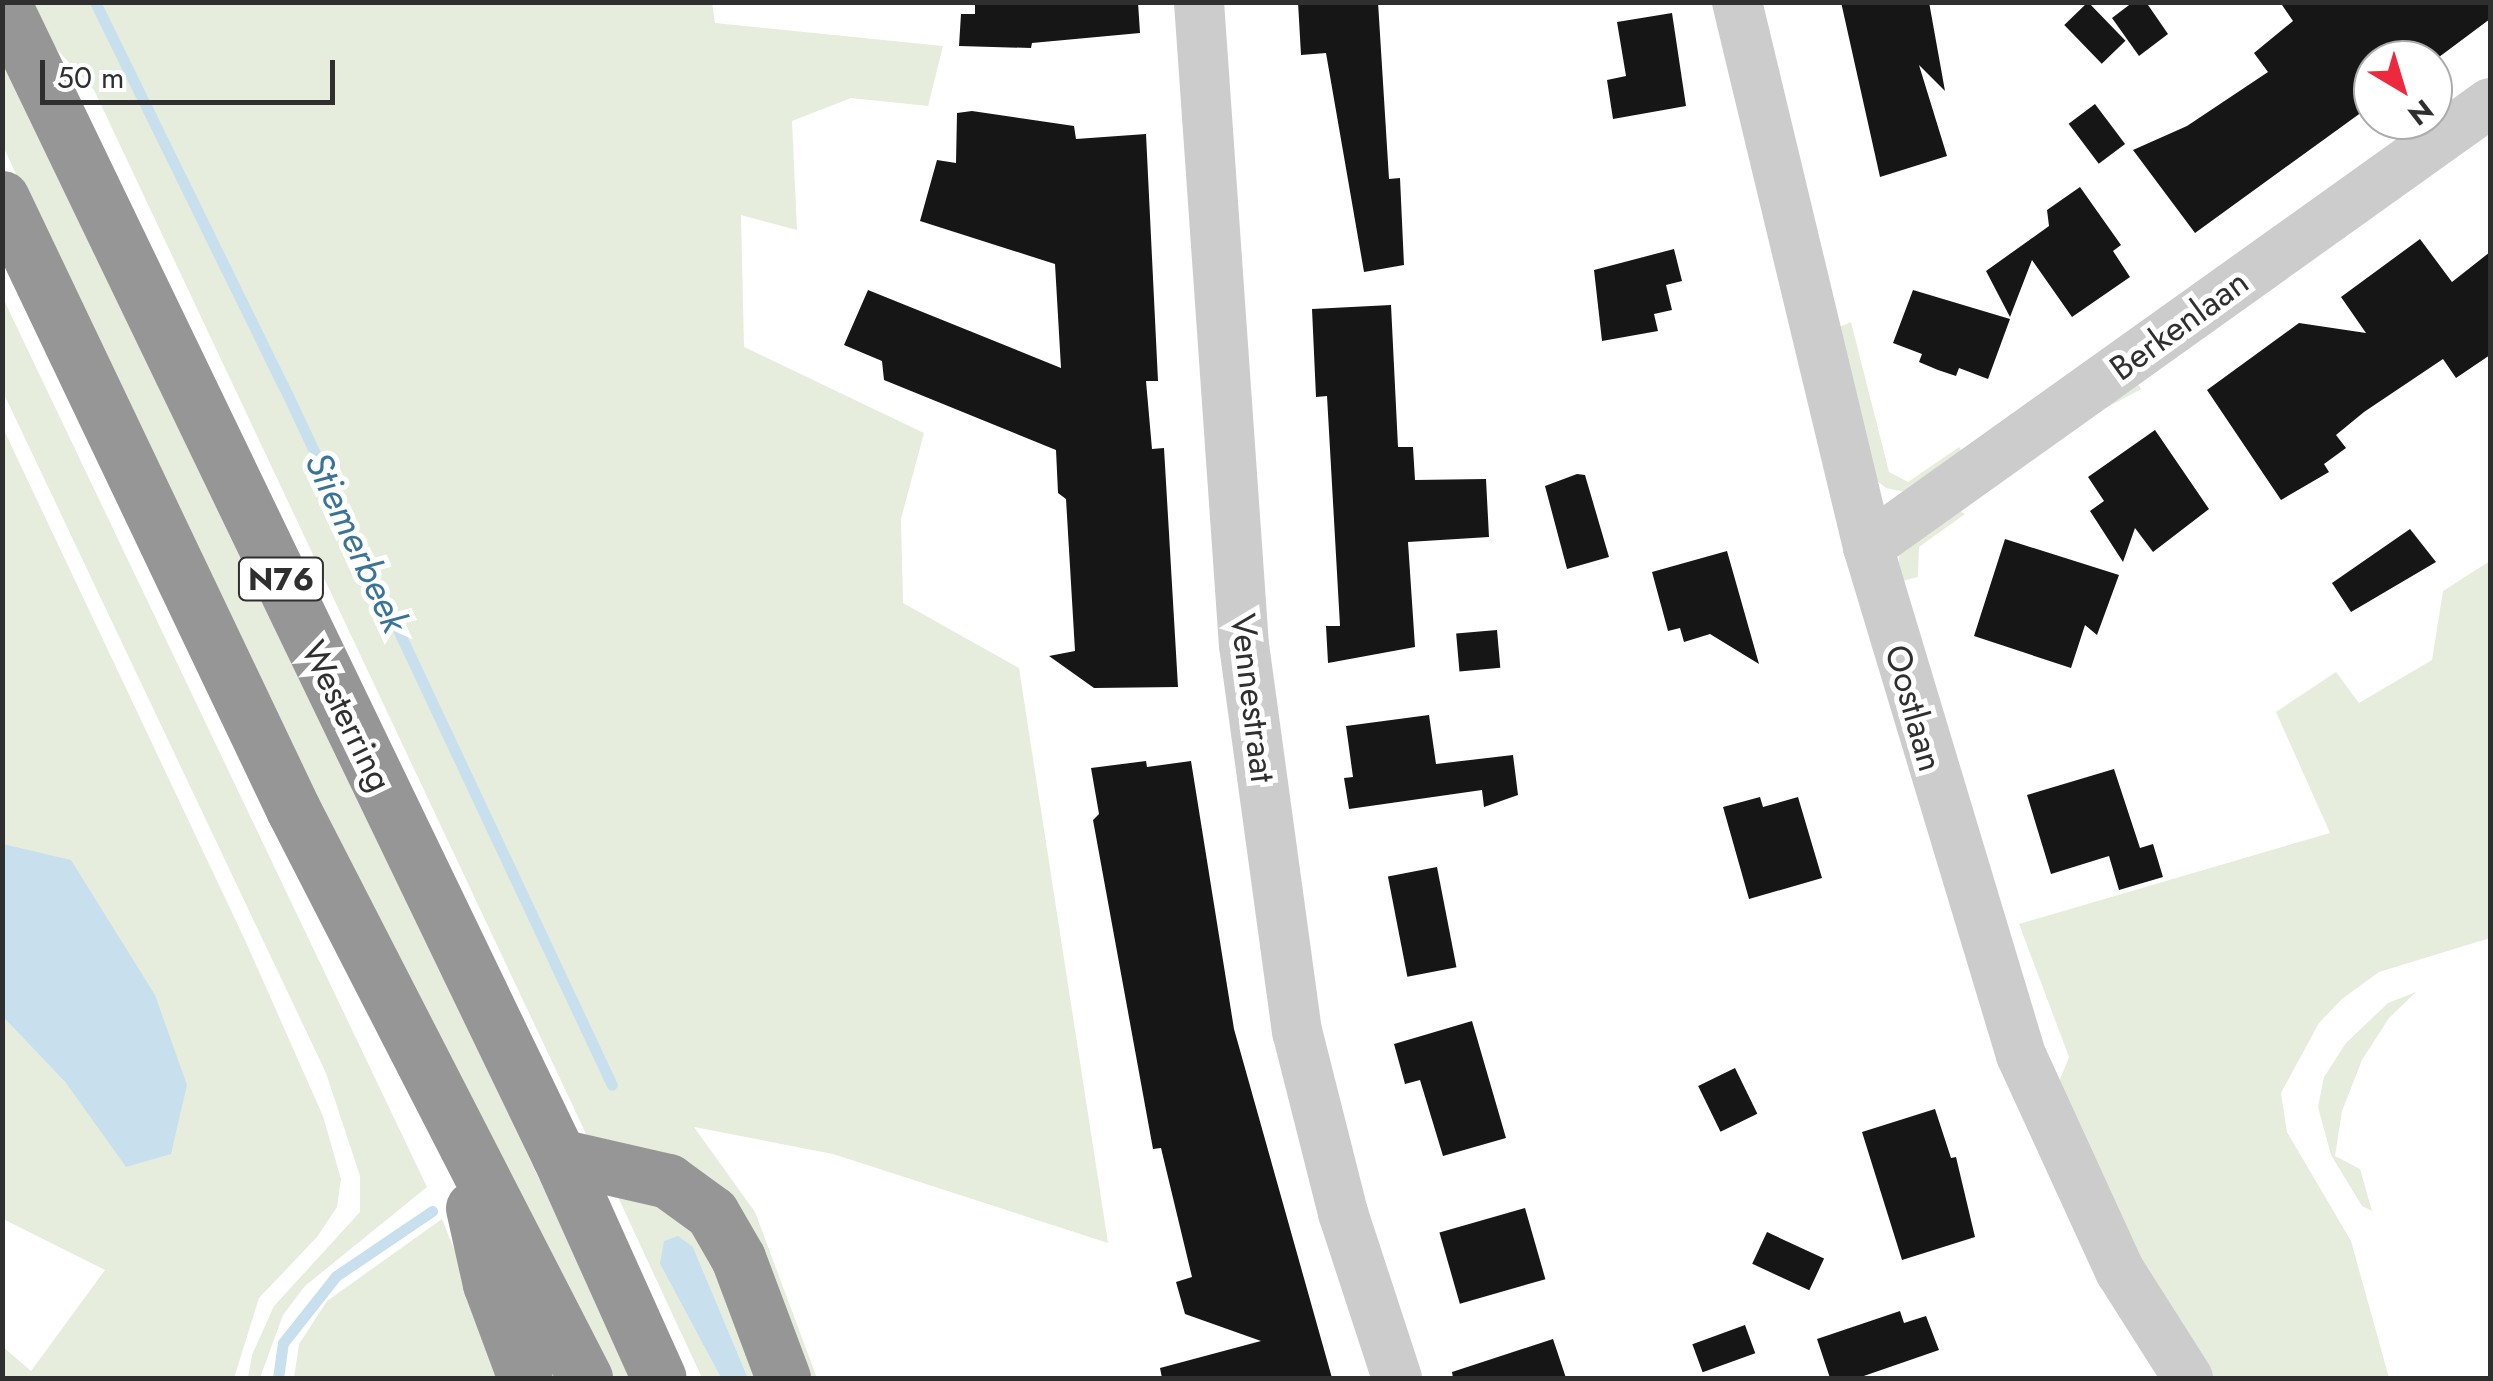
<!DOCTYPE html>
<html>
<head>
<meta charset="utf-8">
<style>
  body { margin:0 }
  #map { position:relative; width:2493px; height:1381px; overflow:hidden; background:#fff; font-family:Jost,sans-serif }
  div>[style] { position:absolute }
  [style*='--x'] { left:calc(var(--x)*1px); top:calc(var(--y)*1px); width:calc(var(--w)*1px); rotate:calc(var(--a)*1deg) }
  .green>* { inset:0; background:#e6eddc; transform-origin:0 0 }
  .water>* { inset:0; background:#c8e0ee }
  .stream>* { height:11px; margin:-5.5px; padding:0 5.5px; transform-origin:5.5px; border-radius:5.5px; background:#c8e0ee }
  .building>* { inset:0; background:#161616; transform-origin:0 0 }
  .minor>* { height:50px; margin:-25px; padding:0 25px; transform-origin:25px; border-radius:25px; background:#ccc }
  .highway>* { height:55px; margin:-27.5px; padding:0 27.5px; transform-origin:27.5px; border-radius:27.5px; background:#969696 }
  span { translate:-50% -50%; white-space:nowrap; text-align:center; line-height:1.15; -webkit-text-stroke:10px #fff; paint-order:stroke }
  .shield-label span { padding:2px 8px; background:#fff; border:2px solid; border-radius:8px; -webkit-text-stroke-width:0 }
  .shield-label { font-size:32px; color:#2f2f2f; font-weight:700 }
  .street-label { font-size:35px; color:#2f2f2f }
  .water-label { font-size:38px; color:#397496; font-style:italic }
  .frame { position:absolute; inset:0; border:5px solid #2f2f2f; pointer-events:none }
  .north { position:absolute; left:2353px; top:40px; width:100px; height:100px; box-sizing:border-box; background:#fff; border:2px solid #acacac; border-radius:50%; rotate:142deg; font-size:28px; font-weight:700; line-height:40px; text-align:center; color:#2f2f2f }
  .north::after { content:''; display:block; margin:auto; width:35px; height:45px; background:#ee293d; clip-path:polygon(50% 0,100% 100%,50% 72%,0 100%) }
  .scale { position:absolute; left:40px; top:60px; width:295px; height:45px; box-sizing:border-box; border:5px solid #2f2f2f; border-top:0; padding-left:12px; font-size:30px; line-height:35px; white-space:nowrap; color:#2f2f2f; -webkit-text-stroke:8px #fff; paint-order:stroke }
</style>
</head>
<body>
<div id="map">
  <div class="green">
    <div style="clip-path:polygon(712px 2px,715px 23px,943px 46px,928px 106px,851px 98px,792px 121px,797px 230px,741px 215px,744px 347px,924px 433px,901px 519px,903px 603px,1019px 668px,1108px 1243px,833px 1154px,694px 1127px,755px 1212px,817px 1378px,803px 1378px,747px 1236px,587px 1136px,94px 90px,51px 43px,29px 3px)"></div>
    <div style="clip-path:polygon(2px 58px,466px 1024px,633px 1378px,609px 1378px,382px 937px,95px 345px,3px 146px)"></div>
    <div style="clip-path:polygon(3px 298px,427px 1187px,305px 1286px,283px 1315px,260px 1378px,248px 1378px,252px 1355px,274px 1306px,360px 1212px,360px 1176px,326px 1073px,3px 392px)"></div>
    <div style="clip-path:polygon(1851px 322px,1889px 472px,1908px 482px,1959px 447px,1965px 457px,1910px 493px,1886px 488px,1871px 476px,1830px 331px)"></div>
    <div style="left:2134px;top:376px;width:15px;height:122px;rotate:62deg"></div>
    <div style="clip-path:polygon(3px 428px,245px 940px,323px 1116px,341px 1179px,337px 1207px,317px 1237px,259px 1298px,234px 1378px,3px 1378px,2px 1346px,31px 1371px,105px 1270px,3px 1219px,3px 1017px,66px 1083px,17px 850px,3px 844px)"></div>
    <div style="clip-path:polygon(1952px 506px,1965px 514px,1919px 547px,1918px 577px,1895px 583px,1901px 547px)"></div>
    <div style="clip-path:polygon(2490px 561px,2490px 938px,2379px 972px,2342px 999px,2319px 1023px,2281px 1093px,2287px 1132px,2351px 1241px,2389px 1378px,2213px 1378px,2131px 1257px,2053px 1097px,2069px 1057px,2019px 924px,2330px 833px,2276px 712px,2336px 672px,2359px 703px,2432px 660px,2443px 591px)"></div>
    <div style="clip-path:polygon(2416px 992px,2389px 1018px,2362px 1060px,2342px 1111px,2335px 1156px,2360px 1169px,2372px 1211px,2362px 1206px,2331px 1155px,2318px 1107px,2324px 1077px,2346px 1043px,2388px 1003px)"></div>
    <div style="clip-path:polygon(611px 1182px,659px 1196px,704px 1235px,766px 1378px,748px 1378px,693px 1247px,660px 1264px,721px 1378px,702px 1378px)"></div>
    <div style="clip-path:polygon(442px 1219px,506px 1378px,294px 1378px,299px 1344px,327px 1301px)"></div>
  </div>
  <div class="water">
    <div style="clip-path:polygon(3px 844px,71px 860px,155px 995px,187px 1085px,171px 1154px,126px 1167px,66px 1083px,3px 1017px)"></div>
    <div style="clip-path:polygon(678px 1236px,693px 1247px,748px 1378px,721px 1378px,660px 1264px,664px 1241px)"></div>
  </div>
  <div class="stream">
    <div style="--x:95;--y:2;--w:427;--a:63.9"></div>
    <div style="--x:283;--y:385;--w:773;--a:64.83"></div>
    <div style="--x:278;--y:1378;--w:35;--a:-82"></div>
    <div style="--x:283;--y:1343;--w:85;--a:-51.7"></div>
    <div style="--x:336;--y:1276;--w:116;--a:-34.1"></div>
  </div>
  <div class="building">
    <div style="clip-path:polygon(975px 2px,1138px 2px,1140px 33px,1032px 43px,1031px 48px,959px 46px,961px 14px,975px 14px)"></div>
    <div style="clip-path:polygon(1298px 2px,1378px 2px,1389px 179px,1400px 178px,1404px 265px,1364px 272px,1326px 53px,1301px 55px)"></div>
    <div style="clip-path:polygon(1841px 2px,1929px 2px,1945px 91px,1919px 65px,1947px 156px,1880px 177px)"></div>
    <div style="left:2088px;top:2px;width:54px;height:33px;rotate:46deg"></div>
    <div style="clip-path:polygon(2133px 2px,2146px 2px,2168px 34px,2139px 56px,2112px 18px)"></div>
    <div style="clip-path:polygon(2280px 2px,2490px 2px,2490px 19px,2435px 60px,2373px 60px,2373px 104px,2195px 233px,2133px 150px,2187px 126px,2268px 72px,2254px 53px,2293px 21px)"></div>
    <div style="clip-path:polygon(1672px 13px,1686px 106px,1613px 119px,1607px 80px,1626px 76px,1617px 22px)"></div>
    <div style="left:2095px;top:104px;width:50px;height:33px;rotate:53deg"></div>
    <div style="clip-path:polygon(972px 111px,1074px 126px,1076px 139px,1146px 134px,1158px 381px,1146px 381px,1152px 449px,1164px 448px,1178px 687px,1094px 688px,1049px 656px,1075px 651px,1066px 499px,1058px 493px,1056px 450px,884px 380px,882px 361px,844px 345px,868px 290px,1061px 368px,1055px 264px,920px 221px,937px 160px,956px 163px,957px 113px)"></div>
    <div style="clip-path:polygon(2080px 187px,2121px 245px,2113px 251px,2130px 277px,2072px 317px,2032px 260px,2010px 317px,1986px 271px,2049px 226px,2047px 210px)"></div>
    <div style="clip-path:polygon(2420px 239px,2452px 282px,2490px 252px,2490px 355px,2456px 378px,2443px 359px,2364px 412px,2336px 435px,2346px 448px,2324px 464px,2329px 472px,2281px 500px,2207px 390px,2299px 323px,2366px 333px,2341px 297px)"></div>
    <div style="clip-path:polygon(1674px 249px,1682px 281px,1666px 285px,1672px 310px,1654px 314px,1658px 331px,1602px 341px,1594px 270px)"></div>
    <div style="clip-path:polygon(1913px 290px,2010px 319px,1988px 379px,1959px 368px,1956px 376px,1938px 370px,1919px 362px,1922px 354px,1893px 343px)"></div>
    <div style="clip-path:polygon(1391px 305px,1398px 447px,1413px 447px,1415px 480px,1486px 479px,1489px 537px,1408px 542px,1415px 647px,1328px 663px,1326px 626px,1340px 626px,1327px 396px,1316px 397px,1312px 309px)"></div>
    <div style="clip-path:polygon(2155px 430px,2209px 509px,2153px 552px,2135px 528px,2123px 562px,2090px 511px,2104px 501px,2088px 477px)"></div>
    <div style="clip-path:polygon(1577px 474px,1585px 475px,1609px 557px,1567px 569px,1545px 486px)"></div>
    <div style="clip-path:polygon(2410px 529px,2436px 562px,2351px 612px,2332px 583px)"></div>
    <div style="clip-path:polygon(2005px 539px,2119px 575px,2097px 635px,2085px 625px,2071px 668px,1974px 636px)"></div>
    <div style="clip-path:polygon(1727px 551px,1759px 664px,1710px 634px,1684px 642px,1680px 628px,1668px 631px,1652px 572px)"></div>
    <div style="left:1497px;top:630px;width:38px;height:41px;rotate:85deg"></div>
    <div style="clip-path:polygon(1429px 715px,1436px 764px,1513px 755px,1518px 795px,1484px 807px,1482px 790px,1349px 809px,1344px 778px,1353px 777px,1346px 726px)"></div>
    <div style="clip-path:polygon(1146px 761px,1147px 767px,1191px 761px,1234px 1029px,1332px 1378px,1162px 1378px,1160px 1368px,1261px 1341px,1185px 1314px,1176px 1282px,1192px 1277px,1161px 1148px,1153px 1149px,1093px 820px,1099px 814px,1091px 768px)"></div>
    <div style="clip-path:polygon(2114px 769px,2140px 848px,2153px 844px,2163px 877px,2119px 890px,2109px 856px,2051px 874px,2027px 795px)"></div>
    <div style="clip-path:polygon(1760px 797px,1763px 807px,1798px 797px,1822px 878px,1749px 899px,1723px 807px)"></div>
    <div style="left:1437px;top:867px;width:102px;height:50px;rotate:79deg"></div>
    <div style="clip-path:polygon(1472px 1021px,1506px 1138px,1443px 1156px,1420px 1080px,1405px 1084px,1394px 1044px)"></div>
    <div style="left:1735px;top:1068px;width:51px;height:41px;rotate:64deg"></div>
    <div style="clip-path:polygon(1935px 1109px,1951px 1158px,1956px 1157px,1975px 1237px,1902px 1260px,1862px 1132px)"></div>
    <div style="left:1525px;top:1208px;width:74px;height:89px;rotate:74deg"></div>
    <div style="left:1767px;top:1232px;width:63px;height:35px;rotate:25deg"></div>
    <div style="clip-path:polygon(1900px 1311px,1904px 1323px,1926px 1316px,1939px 1350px,1858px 1378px,1830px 1378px,1817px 1339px)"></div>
    <div style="left:1745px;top:1325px;width:30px;height:56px;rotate:70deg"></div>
    <div style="clip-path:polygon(1553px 1339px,1566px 1378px,1453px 1378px,1452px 1372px)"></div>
  </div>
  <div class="minor">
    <div style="--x:1199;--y:2;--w:645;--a:86"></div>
    <div style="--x:1244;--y:645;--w:390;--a:82.2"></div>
    <div style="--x:1297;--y:1031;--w:188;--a:75.8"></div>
    <div style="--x:1343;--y:1213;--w:174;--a:71.9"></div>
    <div style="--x:1737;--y:2;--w:561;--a:76.48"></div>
    <div style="--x:1868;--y:547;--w:531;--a:73.24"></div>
    <div style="--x:2021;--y:1055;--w:238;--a:65.4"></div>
    <div style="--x:2120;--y:1271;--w:127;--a:57.6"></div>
    <div style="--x:1868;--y:547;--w:764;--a:-35.52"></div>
  </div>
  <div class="highway">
    <div style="--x:3;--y:2;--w:1281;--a:64.28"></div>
    <div style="--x:559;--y:1156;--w:243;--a:65.8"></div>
    <div style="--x:2;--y:198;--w:677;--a:64.53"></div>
    <div style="--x:293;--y:809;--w:640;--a:62.83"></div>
    <div style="--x:559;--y:1156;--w:112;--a:12.9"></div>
    <div style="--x:668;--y:1181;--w:54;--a:36"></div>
    <div style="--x:712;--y:1213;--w:52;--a:60"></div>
    <div style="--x:738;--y:1258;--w:128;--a:69.4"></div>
    <div style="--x:473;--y:1208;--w:78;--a:77.4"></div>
    <div style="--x:490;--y:1284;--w:100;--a:69.6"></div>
  </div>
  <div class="shield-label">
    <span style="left:281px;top:579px">N76</span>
  </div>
  <div class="street-label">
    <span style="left:2179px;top:325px;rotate:-36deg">Berkenlaan</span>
    <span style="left:1253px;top:698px;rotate:83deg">Vennestraat</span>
    <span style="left:1914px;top:708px;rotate:74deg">Oostlaan</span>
    <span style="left:347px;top:716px;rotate:64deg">Westerring</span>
  </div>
  <div class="water-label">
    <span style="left:357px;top:542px;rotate:65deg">Stiemerbeek</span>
  </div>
  <div class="frame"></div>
  <div class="north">N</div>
  <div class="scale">50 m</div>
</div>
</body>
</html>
